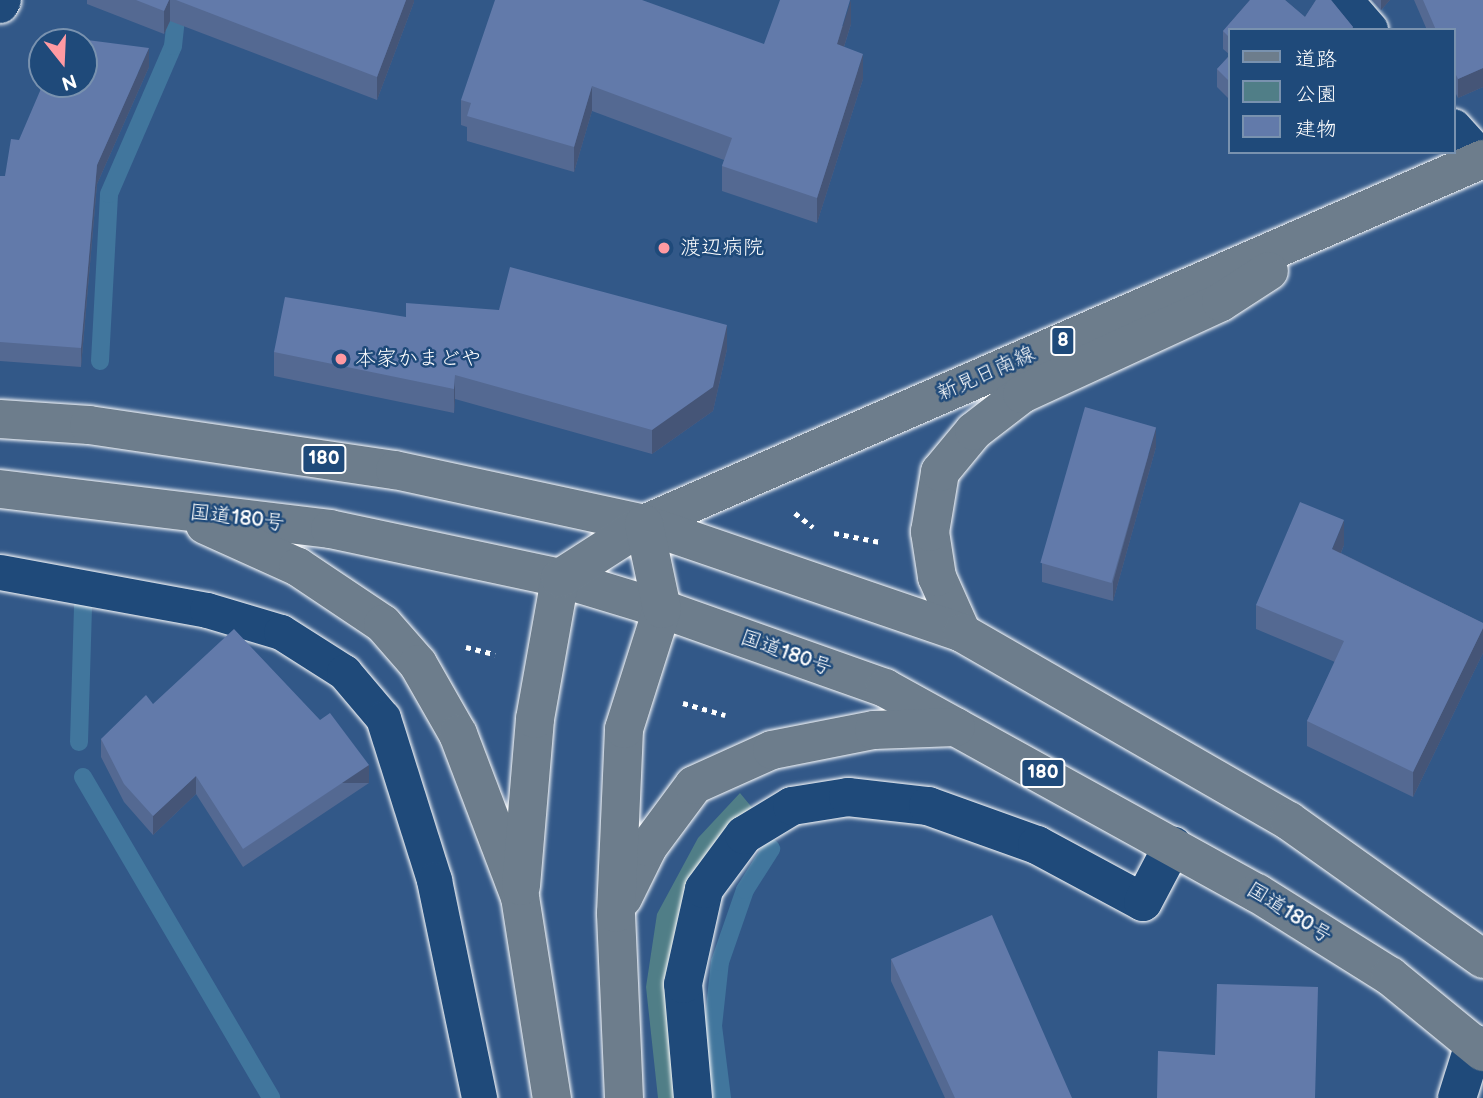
<!DOCTYPE html>
<html>
<head>
<meta charset="utf-8">
<style>
  body { margin:0 }
  #map { position:relative; width:1483px; height:1098px; overflow:hidden; background:#325888; font-family:"Balsamiq Sans","Klee One",sans-serif }
  div>[style] { position:absolute }
  [style*='--x'] { left:calc(var(--x)*1px); top:calc(var(--y)*1px); width:calc(var(--w)*1px); rotate:calc(var(--a)*1deg) }
  .green>* { inset:0; background:#507e87 }
  .stream>* { height:18px; margin:-9px; padding:0 9px; transform-origin:9px; border-radius:9px; background:#41769d }
  .path>* { height:4.5px; margin-top:-2.25px; transform-origin:0; background:repeating-linear-gradient(90deg,#fff 0 5px,transparent 0 10px) }
  .roads { filter:drop-shadow(0 0 2px #fff) drop-shadow(0 0 2px #fff) }
  .lane>* { height:35px; margin:-17.5px; padding:0 17.5px; transform-origin:17.5px; border-radius:17.5px; background:#1f4a7a }
  .street>* { height:38px; margin:-19px; padding:0 19px; transform-origin:19px; border-radius:19px; background:#1f4a7a }
  .primary>* { height:38px; margin:-19px; padding:0 19px; transform-origin:19px; border-radius:19px; background:#6d7d8c }
  .highway>* { height:38px; margin:-19px; padding:0 19px; transform-origin:19px; border-radius:19px; background:#6d7d8c }
  .wall>* { inset:0; background:#546992 }
  .shaded-wall>* { inset:0; background:#455577; transform-origin:0 0 }
  .building>* { inset:0; background:#627aaa; transform-origin:0 0 }
  .dots>* { width:19px; height:19px; translate:-50% -50%; box-sizing:border-box; border:4px solid #1f4a7a; border-radius:50% }
  span { translate:-50% -50%; white-space:nowrap; text-align:center; line-height:1.15; -webkit-text-stroke:5px #1f4a7a; paint-order:stroke }
  .shield-label span { padding:2px 5px; background:#1f4a7a; border:2px solid; border-radius:5px; -webkit-text-stroke-width:0 }
  .shield-label { font-size:19px; color:#fff; font-weight:700 }
  .poi-label { font-size:21px; color:#fff }
  .left { translate:0 -50%; text-align:left }
  .street-label { font-size:21px; color:#fff }
  .legend { position:absolute; left:1228px; top:28px; width:228px; height:126px; box-sizing:border-box; background:#1f4a7a; border:2px solid #7992af; margin:0; padding:9px 12px; list-style:none; font-size:21px; color:#fff }
  .legend li { display:flex; align-items:center; gap:14px; height:35px }
  .legend b { width:35px; border:2px solid #7992af }
  .north { position:absolute; left:28px; top:28px; width:70px; height:70px; box-sizing:border-box; background:#1f4a7a; border:2px solid #7992af; border-radius:50%; rotate:162deg; font-size:19px; font-weight:700; line-height:28px; text-align:center; color:#fff }
  .north::after { content:''; display:block; margin:auto; width:24px; height:32px; background:#ff9aa2; clip-path:polygon(50% 0,100% 100%,50% 72%,0 100%) }
</style>
</head>
<body>
<div id="map">
  <div class="green">
    <div style="clip-path:polygon(740px 793px,754px 810px,733px 830px,679px 1098px,658px 1098px,646px 987px,657px 914px,698px 838px)"></div>
  </div>
  <div class="stream">
    <div style="--x:100;--y:361;--w:167;--a:-86.9"></div>
    <div style="--x:109;--y:194;--w:161;--a:-66.6"></div>
    <div style="--x:173;--y:46;--w:46;--a:-83.8"></div>
    <div style="--x:79;--y:742;--w:137;--a:-88.3"></div>
    <div style="--x:83;--y:777;--w:372;--a:59.6"></div>
    <div style="--x:722;--y:1098;--w:73;--a:-97.1"></div>
    <div style="--x:713;--y:1026;--w:64;--a:-83.8"></div>
    <div style="--x:720;--y:962;--w:76;--a:-70.9"></div>
    <div style="--x:745;--y:890;--w:49;--a:-57.6"></div>
  </div>
  <div class="path">
    <div style="--x:795;--y:513;--w:23;--a:38"></div>
    <div style="--x:834;--y:533;--w:47;--a:11.1"></div>
    <div style="--x:466;--y:647;--w:30;--a:14"></div>
    <div style="--x:683;--y:703;--w:44;--a:15.9"></div>
  </div>
  <div class="roads">
    <div class="lane">
      <div style="--x:0;--y:572;--w:210;--a:10.4"></div>
      <div style="--x:207;--y:610;--w:77;--a:16.6"></div>
      <div style="--x:281;--y:632;--w:75;--a:32.4"></div>
      <div style="--x:344;--y:672;--w:60;--a:49.7"></div>
      <div style="--x:383;--y:718;--w:170;--a:72.5"></div>
      <div style="--x:434;--y:880;--w:223;--a:78.3"></div>
    </div>
    <div class="street">
      <div style="--x:1343;--y:0;--w:40;--a:49"></div>
      <div style="--x:0;--y:4;--w:4;--a:-63"></div>
      <div style="--x:1453;--y:128;--w:42;--a:47.9"></div>
      <div style="--x:693;--y:1098;--w:114;--a:-95"></div>
      <div style="--x:683;--y:984;--w:97;--a:-77.5"></div>
      <div style="--x:704;--y:889;--w:67;--a:-53.5"></div>
      <div style="--x:744;--y:835;--w:56;--a:-31.1"></div>
      <div style="--x:792;--y:806;--w:57;--a:-9.1"></div>
      <div style="--x:848;--y:797;--w:81;--a:6.4"></div>
      <div style="--x:928;--y:806;--w:116;--a:19.7"></div>
      <div style="--x:1037;--y:845;--w:120;--a:28.3"></div>
      <div style="--x:1143;--y:902;--w:64;--a:-62.2"></div>
      <div style="--x:1457;--y:1098;--w:57;--a:-72.5"></div>
    </div>
    <div class="primary">
      <div style="--x:644;--y:524;--w:915;--a:-23.51"></div>
      <div style="--x:962;--y:633;--w:61;--a:-114.1"></div>
      <div style="--x:937;--y:577;--w:46;--a:-98.8"></div>
      <div style="--x:930;--y:532;--w:61;--a:-80.5"></div>
      <div style="--x:940;--y:472;--w:53;--a:-50.3"></div>
      <div style="--x:974;--y:431;--w:61;--a:-37.6"></div>
      <div style="--x:1022;--y:394;--w:219;--a:-24.8"></div>
      <div style="--x:1221;--y:302;--w:57;--a:-32.9"></div>
    </div>
    <div class="highway">
      <div style="--x:0;--y:419;--w:89;--a:3.9"></div>
      <div style="--x:89;--y:425;--w:309;--a:8.4"></div>
      <div style="--x:395;--y:470;--w:255;--a:12.2"></div>
      <div style="--x:644;--y:524;--w:336;--a:18.9"></div>
      <div style="--x:962;--y:633;--w:377;--a:29.9"></div>
      <div style="--x:1289;--y:821;--w:238;--a:35.4"></div>
      <div style="--x:0;--y:489;--w:332;--a:6.9"></div>
      <div style="--x:330;--y:529;--w:235;--a:12"></div>
      <div style="--x:560;--y:578;--w:107;--a:16.9"></div>
      <div style="--x:662;--y:609;--w:237;--a:19.5"></div>
      <div style="--x:885;--y:688;--w:425;--a:28.9"></div>
      <div style="--x:1257;--y:893;--w:157;--a:32"></div>
      <div style="--x:1390;--y:976;--w:120;--a:39.3"></div>
      <div style="--x:205;--y:525;--w:102;--a:24.3"></div>
      <div style="--x:298;--y:567;--w:102;--a:33.8"></div>
      <div style="--x:383;--y:624;--w:53;--a:48.8"></div>
      <div style="--x:418;--y:664;--w:81;--a:60.3"></div>
      <div style="--x:458;--y:734;--w:174;--a:69.2"></div>
      <div style="--x:520;--y:897;--w:204;--a:81"></div>
      <div style="--x:521;--y:886;--w:168;--a:-85.2"></div>
      <div style="--x:535;--y:719;--w:143;--a:-79.9"></div>
      <div style="--x:560;--y:578;--w:100;--a:-32.7"></div>
      <div style="--x:623;--y:898;--w:57;--a:-63.9"></div>
      <div style="--x:648;--y:847;--w:77;--a:-53.4"></div>
      <div style="--x:694;--y:785;--w:85;--a:-24.2"></div>
      <div style="--x:772;--y:750;--w:104;--a:-11.1"></div>
      <div style="--x:874;--y:730;--w:82;--a:-2.1"></div>
      <div style="--x:624;--y:1098;--w:185;--a:-92.5"></div>
      <div style="--x:616;--y:913;--w:184;--a:-87.5"></div>
      <div style="--x:624;--y:729;--w:126;--a:-72.4"></div>
      <div style="--x:662;--y:609;--w:87;--a:-102"></div>
    </div>
  </div>
  <div class="wall">
    <div style="clip-path:polygon(87px 0,414px 0,414px 2px,377px 100px,170px 21px,164px 34px,87px 4px)"></div>
    <div style="clip-path:polygon(1250px 0,1285px 0,1305px 17px,1316px 0,1331px 0,1353px 27px,1353px 30px,1229px 30px,1229px 54px,1223px 49px,1223px 31px)"></div>
    <div style="clip-path:polygon(1372px 0,1390px 0,1381px 10px)"></div>
    <div style="clip-path:polygon(1414px 0,1483px 0,1483px 87px,1458px 98px,1453px 88px,1453px 30px,1427px 30px)"></div>
    <div style="clip-path:polygon(851px 24px,844px 47px,863px 79px,817px 223px,722px 191px,722px 166px,724px 160px,592px 111px,574px 172px,467px 141px,467px 127px,461px 125px,461px 100px,764px 44px)"></div>
    <div style="clip-path:polygon(1229px 56px,1229px 99px,1217px 87px,1217px 69px)"></div>
    <div style="clip-path:polygon(149px 67px,97px 184px,81px 367px,0 361px,0 176px,5px 176px,19px 140px)"></div>
    <div style="clip-path:polygon(406px 317px,727px 349px,713px 411px,652px 454px,455px 399px,454px 413px,274px 376px,274px 352px)"></div>
    <div style="clip-path:polygon(1156px 447px,1113px 601px,1042px 582px,1042px 563px)"></div>
    <div style="clip-path:polygon(1344px 545px,1341px 553px,1483px 623px,1483px 653px,1413px 797px,1307px 746px,1307px 721px,1335px 662px,1256px 629px,1256px 605px)"></div>
    <div style="clip-path:polygon(153px 704px,369px 783px,243px 867px,196px 794px,153px 835px,124px 802px,101px 757px,101px 739px)"></div>
    <div style="clip-path:polygon(891px 959px,1072px 1098px,945px 1098px,891px 981px)"></div>
  </div>
  <div class="shaded-wall">
    <div style="clip-path:polygon(169px 0,170px 0,170px 21px,164px 34px,164px 11px)"></div>
    <div style="clip-path:polygon(406px 0,414px 0,414px 2px,377px 100px,377px 77px)"></div>
    <div style="clip-path:polygon(851px 0,851px 24px,837px 69px,837px 44px)"></div>
    <div style="clip-path:polygon(1381px 0,1390px 0,1381px 10px)"></div>
    <div style="clip-path:polygon(149px 48px,149px 67px,97px 184px,81px 367px,81px 348px,97px 165px)"></div>
    <div style="clip-path:polygon(863px 54px,863px 79px,817px 223px,817px 198px)"></div>
    <div style="clip-path:polygon(1483px 68px,1483px 87px,1458px 98px,1458px 79px)"></div>
    <div style="clip-path:polygon(592px 86px,592px 111px,574px 172px,574px 147px)"></div>
    <div style="clip-path:polygon(727px 325px,727px 349px,713px 411px,652px 454px,652px 430px)"></div>
    <div style="clip-path:polygon(455px 375px,455px 399px,454px 413px,454px 389px)"></div>
    <div style="clip-path:polygon(1156px 428px,1156px 447px,1113px 601px,1113px 582px)"></div>
    <div style="clip-path:polygon(1344px 520px,1344px 545px,1332px 574px,1332px 549px)"></div>
    <div style="clip-path:polygon(1483px 628px,1483px 653px,1413px 797px,1413px 772px)"></div>
    <div style="left:369px;top:765px;width:18px;height:151px;rotate:90deg"></div>
    <div style="clip-path:polygon(196px 776px,196px 794px,153px 835px,153px 816px)"></div>
  </div>
  <div class="building">
    <div style="clip-path:polygon(136px 0,169px 0,164px 11px)"></div>
    <div style="clip-path:polygon(176px 0,406px 0,377px 77px)"></div>
    <div style="clip-path:polygon(495px 0,642px 0,764px 44px,780px 0,850px 0,837px 44px,863px 54px,817px 198px,722px 166px,732px 138px,592px 86px,574px 147px,467px 116px,471px 103px,461px 100px)"></div>
    <div style="clip-path:polygon(1250px 0,1285px 0,1305px 17px,1316px 0,1331px 0,1353px 27px,1350px 30px,1229px 30px,1229px 37px,1223px 31px)"></div>
    <div style="clip-path:polygon(1423px 0,1483px 0,1483px 68px,1458px 79px,1453px 69px,1453px 30px,1436px 30px)"></div>
    <div style="clip-path:polygon(64px 37px,149px 48px,97px 165px,81px 348px,0 342px,0 176px,5px 176px,11px 139px,19px 140px,43px 84px,84px 84px,84px 42px,62px 42px)"></div>
    <div style="clip-path:polygon(1229px 56px,1229px 81px,1217px 69px)"></div>
    <div style="clip-path:polygon(510px 267px,727px 325px,713px 387px,652px 430px,455px 375px,454px 389px,274px 352px,285px 297px,406px 317px,406px 303px,499px 310px)"></div>
    <div style="left:1085px;top:407px;width:74px;height:162px;rotate:16deg"></div>
    <div style="clip-path:polygon(1300px 502px,1344px 520px,1332px 549px,1483px 623px,1483px 628px,1413px 772px,1307px 721px,1344px 641px,1256px 605px)"></div>
    <div style="clip-path:polygon(234px 629px,320px 720px,330px 713px,369px 765px,243px 849px,196px 776px,153px 816px,124px 784px,101px 739px,146px 695px,153px 704px)"></div>
    <div style="clip-path:polygon(992px 915px,1072px 1098px,955px 1098px,891px 959px)"></div>
    <div style="clip-path:polygon(1217px 984px,1318px 987px,1315px 1098px,1157px 1098px,1158px 1051px,1215px 1055px)"></div>
  </div>
  <div class="dots">
    <div style="left:664px;top:248px;background:#ff9aa2"></div>
    <div style="left:341px;top:359px;background:#ff9aa2"></div>
  </div>
  <div class="shield-label">
    <span style="left:1063px;top:341px">8</span>
    <span style="left:324px;top:459px">180</span>
    <span style="left:1043px;top:773px">180</span>
  </div>
  <div class="poi-label">
    <span class="left" style="left:680px;top:248px">渡辺病院</span>
    <span class="left" style="left:355px;top:359px">本家かまどや</span>
  </div>
  <div class="street-label">
    <span style="left:986px;top:374px;rotate:-24deg">新見日南線</span>
    <span style="left:237px;top:518px;rotate:7deg">国道180号</span>
    <span style="left:786px;top:653px;rotate:20deg">国道180号</span>
    <span style="left:1289px;top:913px;rotate:32deg">国道180号</span>
  </div>
  <ul class="legend">
  <li><b style="height:9px;background:#6d7d8c"></b>道路</li>
  <li><b style="height:19px;background:#507e87"></b>公園</li>
  <li><b style="height:19px;background:#627aaa"></b>建物</li>
  </ul>
  <div class="north">N</div>
</div>
</body>
</html>
